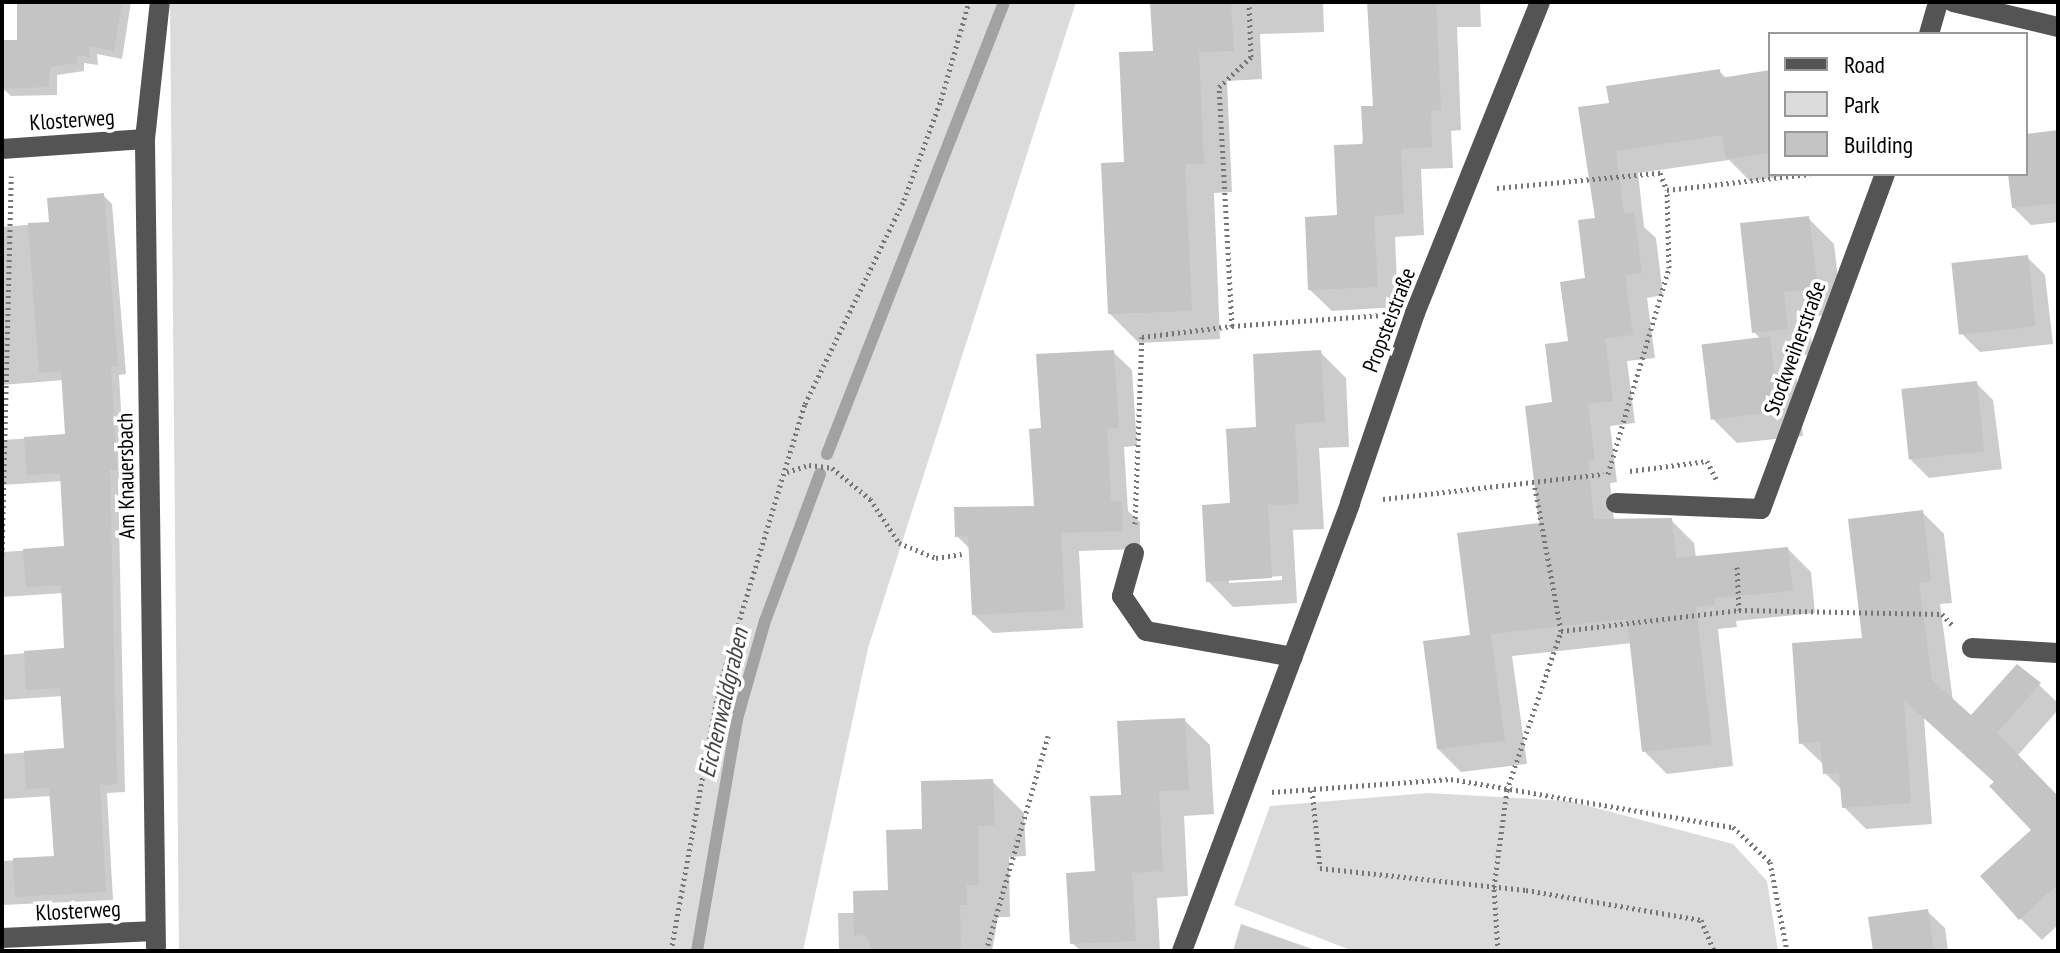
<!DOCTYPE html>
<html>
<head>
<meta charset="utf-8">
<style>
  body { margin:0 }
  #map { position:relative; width:2060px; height:953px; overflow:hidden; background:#fff; font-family:"PT Sans Narrow",sans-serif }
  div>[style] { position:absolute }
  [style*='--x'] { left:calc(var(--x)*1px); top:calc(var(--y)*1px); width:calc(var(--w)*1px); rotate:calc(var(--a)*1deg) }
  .green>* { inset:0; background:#dbdbdb }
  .shadow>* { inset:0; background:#0003 }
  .stream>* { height:12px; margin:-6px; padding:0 6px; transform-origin:6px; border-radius:6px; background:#a2a2a2 }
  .building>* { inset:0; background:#c4c4c4; transform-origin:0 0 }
  .path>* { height:5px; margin-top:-2.5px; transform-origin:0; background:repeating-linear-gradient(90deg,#767676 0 2px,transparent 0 6px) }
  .minor>* { height:20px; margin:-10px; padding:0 10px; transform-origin:10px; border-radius:10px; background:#545454 }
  span { translate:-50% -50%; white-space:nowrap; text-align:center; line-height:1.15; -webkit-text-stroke:7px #fff; paint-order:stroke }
  .street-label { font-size:22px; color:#000 }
  .water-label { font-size:24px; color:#434343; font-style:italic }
  .frame { position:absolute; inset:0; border:4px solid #000; pointer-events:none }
  .legend { position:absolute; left:1768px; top:32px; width:260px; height:144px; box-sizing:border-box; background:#fff; border:2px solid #999; margin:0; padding:10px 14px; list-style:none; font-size:24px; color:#000 }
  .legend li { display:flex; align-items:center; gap:16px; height:40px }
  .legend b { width:40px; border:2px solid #999 }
</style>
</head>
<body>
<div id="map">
  <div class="green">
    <div style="clip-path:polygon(170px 2px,1076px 2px,868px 648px,803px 951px,179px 951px)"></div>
    <div style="clip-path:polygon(1428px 793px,1569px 801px,1733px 844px,1767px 881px,1778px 951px,1353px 951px,1234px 905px,1270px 806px)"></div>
  </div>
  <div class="shadow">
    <div style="clip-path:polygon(69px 2px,131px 2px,122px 59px,97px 54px,98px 65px,84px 63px,84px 71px,57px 75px,57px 95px,11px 96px,2px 88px,2px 42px,19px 42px)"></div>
    <div style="clip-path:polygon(1152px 2px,1323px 2px,1324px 32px,1260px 34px,1262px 79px,1227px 81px,1232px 192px,1214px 193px,1220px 339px,1139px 343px,1110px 314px,1126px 164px,1155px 53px)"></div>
    <div style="clip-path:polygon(1369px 2px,1480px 2px,1481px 27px,1457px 27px,1461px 130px,1451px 131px,1453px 168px,1421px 169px,1424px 235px,1395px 237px,1398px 307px,1332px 311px,1310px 290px,1375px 107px)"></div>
    <div style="clip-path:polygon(1719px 71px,1727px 79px,1770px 72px,1770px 174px,1799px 174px,1750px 181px,1729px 160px,1638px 173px,1644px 227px,1656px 238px,1663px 295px,1647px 298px,1655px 358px,1627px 361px,1635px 423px,1610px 426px,1617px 482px,1610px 483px,1614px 521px,1671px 520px,1694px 543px,1696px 558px,1788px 549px,1811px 572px,1815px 613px,1736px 621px,1737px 627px,1718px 629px,1733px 766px,1667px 774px,1644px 751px,1632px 643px,1512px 656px,1527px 764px,1461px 772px,1438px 749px,1473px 636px,1541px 524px,1554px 404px,1587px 280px,1611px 104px)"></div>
    <div style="clip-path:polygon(2058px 132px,2058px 222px,2031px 225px,2013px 207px,2010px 174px,2026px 174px,2026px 136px)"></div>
    <div style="clip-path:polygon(103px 195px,112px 204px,126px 374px,119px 375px,125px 478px,118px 478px,125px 792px,107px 793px,113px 900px,2px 905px,2px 861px,56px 858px,52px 796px,2px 799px,2px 754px,66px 750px,63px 696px,2px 700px,2px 655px,66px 650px,63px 593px,2px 597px,2px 552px,66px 548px,62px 481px,2px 485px,2px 440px,67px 436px,64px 380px,2px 385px,2px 227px,51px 223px)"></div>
    <div style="clip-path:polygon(1808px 218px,1834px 244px,1842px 313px,1809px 317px,1813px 354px,1788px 357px,1795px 364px,1803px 436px,1737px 443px,1712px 418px,1761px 339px,1754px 332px)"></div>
    <div style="clip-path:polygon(2027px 257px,2045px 275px,2053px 344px,1980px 352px,1963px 335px)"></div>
    <div style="clip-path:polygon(1113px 352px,1132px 370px,1137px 446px,1124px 447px,1128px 511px,1140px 522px,1140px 549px,1079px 551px,1083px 628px,993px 633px,974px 615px,971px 550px,957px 536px,1036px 508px,1043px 430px)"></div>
    <div style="clip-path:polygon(evenodd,1320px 352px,1346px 378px,1349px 447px,1319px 448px,1324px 529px,1293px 530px,1297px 603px,1233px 607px,1208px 581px,1259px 429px,1320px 352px,1282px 576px,1282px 580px,1229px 583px,1229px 579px,1282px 576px)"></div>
    <div style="clip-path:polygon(1976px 383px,1993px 400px,2002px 469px,1929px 478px,1911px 460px)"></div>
    <div style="clip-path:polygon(1922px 512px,1944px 534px,1952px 603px,1940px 604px,1953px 701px,1971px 718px,2020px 667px,2058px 703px,2058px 710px,2017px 756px,2058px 798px,2058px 925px,2042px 940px,2020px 918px,2034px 830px,1996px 783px,1924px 718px,1932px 824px,1866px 829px,1844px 807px,1843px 791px,1825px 773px,1824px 765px,1801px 743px,1864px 640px)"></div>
    <div style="clip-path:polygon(1184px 720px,1210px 745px,1214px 814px,1184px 816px,1188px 896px,1157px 898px,1160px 951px,1081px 951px,1072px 943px,1123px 796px)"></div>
    <div style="clip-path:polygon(992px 781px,1024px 813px,1026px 856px,1009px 857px,1010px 917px,998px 917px,992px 951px,839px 951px,838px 913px,856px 913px,890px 892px,924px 831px)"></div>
    <div style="clip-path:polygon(1927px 911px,1945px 928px,1948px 951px,1875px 951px)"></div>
    <div style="clip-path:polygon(1241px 924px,1318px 951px,1233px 951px)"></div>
  </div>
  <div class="stream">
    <div style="--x:827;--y:454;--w:485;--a:-68.6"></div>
    <div style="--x:697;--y:951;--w:235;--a:-80.2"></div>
    <div style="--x:737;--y:719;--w:102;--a:-74.1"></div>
    <div style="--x:765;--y:621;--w:157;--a:-69.5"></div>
  </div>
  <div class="building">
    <div style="clip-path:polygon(122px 2px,114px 51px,89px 46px,90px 57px,77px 55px,77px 63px,50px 67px,49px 87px,2px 89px,2px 40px,17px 40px,17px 4px)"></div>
    <div style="clip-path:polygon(1150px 2px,1231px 2px,1234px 51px,1199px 52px,1204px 164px,1185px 164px,1192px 311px,1108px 314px,1101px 163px,1124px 162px,1119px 52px,1153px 51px)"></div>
    <div style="clip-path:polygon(1367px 2px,1436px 2px,1441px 110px,1431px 110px,1432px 147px,1401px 149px,1404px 214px,1374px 216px,1378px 287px,1308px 290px,1305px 217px,1337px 215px,1334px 145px,1363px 144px,1361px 106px,1373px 106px)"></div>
    <div style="clip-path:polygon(1720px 69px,1721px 78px,1770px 70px,1770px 153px,1726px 159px,1722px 135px,1616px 151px,1624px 214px,1634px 213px,1642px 273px,1625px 275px,1633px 335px,1605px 338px,1613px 401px,1588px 404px,1595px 460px,1588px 461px,1594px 519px,1672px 518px,1676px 558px,1788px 547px,1793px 591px,1714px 598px,1715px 605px,1696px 607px,1712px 744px,1642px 752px,1627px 619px,1491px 634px,1505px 741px,1437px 749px,1423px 641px,1470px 635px,1457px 533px,1539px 523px,1525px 406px,1552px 402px,1545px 344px,1568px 341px,1560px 282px,1585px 278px,1578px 220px,1595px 218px,1578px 107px,1609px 103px,1606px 86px)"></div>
    <div style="clip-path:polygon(2058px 130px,2058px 203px,2012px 208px,2008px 174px,2026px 174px,2026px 134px)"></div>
    <div style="clip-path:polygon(104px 193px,118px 366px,111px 367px,117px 470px,110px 470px,117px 784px,100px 785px,106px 892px,15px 897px,13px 858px,54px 856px,49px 788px,26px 789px,24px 751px,64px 748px,60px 688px,26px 690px,24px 651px,64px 648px,61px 585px,26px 587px,23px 549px,64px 546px,60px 473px,27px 475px,24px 437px,65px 434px,61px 371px,39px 373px,28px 223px,49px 222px,47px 198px)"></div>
    <div style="clip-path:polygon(1809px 216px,1818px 288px,1784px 292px,1788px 329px,1752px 333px,1740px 223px)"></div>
    <div style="left:2028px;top:255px;width:72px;height:77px;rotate:84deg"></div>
    <div style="left:1770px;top:336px;width:76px;height:69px;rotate:83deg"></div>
    <div style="clip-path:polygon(1114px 350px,1119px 428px,1107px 429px,1111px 501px,1122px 502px,1123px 531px,1061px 533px,1065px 610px,972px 615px,968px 536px,955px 537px,954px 507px,1034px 506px,1029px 429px,1041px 428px,1036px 354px)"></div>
    <div style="clip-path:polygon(1321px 350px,1325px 422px,1295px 424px,1299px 504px,1268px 505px,1272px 578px,1206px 582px,1202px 505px,1230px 503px,1226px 429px,1256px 427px,1253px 354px)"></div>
    <div style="left:1977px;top:381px;width:71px;height:76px;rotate:84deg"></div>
    <div style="clip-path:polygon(1923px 510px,1931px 581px,1919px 583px,1932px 680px,1971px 715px,2017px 664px,2041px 683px,1997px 733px,2058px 796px,2058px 884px,2019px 920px,1980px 876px,2031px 830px,1989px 786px,1994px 782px,1904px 700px,1911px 803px,1842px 808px,1839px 773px,1823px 774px,1820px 742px,1799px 744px,1792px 643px,1862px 638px,1848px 519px)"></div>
    <div style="clip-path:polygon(1185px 718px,1189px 790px,1159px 791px,1163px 871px,1132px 873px,1136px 941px,1070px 944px,1066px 873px,1095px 871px,1090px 796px,1121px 795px,1117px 721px)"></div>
    <div style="clip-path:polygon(993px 779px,995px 825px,978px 826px,979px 885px,967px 885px,967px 905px,960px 905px,961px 951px,873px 951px,866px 935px,854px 936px,853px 891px,888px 890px,886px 830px,922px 829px,921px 781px)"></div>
    <div style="clip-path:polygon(1928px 909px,1934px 951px,1873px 951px,1868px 917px)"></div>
  </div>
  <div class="path">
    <div style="--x:1497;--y:188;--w:164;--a:-5.3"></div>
    <div style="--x:1660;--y:173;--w:18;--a:68"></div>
    <div style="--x:1667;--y:190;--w:144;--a:-6.4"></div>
    <div style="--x:1232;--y:326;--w:151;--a:-4.2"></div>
    <div style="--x:1630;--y:471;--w:78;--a:-7.4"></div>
    <div style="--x:1707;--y:461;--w:20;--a:63"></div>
    <div style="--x:787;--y:472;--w:23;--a:-18"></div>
    <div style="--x:809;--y:465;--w:23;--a:7"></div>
    <div style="--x:832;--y:468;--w:49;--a:39.2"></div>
    <div style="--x:870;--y:499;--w:53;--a:56.6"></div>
    <div style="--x:899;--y:543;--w:40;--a:22"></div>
    <div style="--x:936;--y:558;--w:26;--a:-9"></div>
    <div style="--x:1608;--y:474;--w:215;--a:-73.5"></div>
    <div style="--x:1669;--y:268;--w:78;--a:-91.5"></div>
    <div style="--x:1383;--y:499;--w:222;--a:-6.5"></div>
    <div style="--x:1135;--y:524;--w:187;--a:-87.9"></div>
    <div style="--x:1142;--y:337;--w:91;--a:-7"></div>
    <div style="--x:1232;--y:326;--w:239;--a:-93.1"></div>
    <div style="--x:1219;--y:87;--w:44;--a:-43.2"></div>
    <div style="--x:1251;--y:57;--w:55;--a:-92.1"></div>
    <div style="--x:2;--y:555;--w:379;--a:-88.6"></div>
    <div style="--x:1737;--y:567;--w:43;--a:87.3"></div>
    <div style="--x:1739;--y:610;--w:203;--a:1.1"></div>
    <div style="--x:1942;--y:614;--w:16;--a:47"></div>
    <div style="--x:1561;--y:631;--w:179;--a:-6.7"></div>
    <div style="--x:1312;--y:790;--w:78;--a:84.1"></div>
    <div style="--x:1320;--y:868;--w:207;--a:6.1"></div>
    <div style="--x:1526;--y:890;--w:178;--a:9.7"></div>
    <div style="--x:1701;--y:920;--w:34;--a:67"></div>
    <div style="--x:1272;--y:792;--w:179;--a:-4.2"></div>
    <div style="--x:1451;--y:779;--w:286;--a:9.7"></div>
    <div style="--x:1733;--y:827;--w:51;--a:43.4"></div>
    <div style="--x:1770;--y:862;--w:91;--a:79.2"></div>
    <div style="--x:671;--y:951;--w:267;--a:-79.7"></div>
    <div style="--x:719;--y:688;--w:297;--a:-73.2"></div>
    <div style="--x:805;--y:404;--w:227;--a:-64.1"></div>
    <div style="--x:904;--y:200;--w:107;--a:-69.7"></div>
    <div style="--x:941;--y:100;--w:102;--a:-74.1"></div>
    <div style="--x:986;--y:951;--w:224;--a:-73.9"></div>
    <div style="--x:1498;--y:951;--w:64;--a:-93.6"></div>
    <div style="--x:1494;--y:887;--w:98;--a:-82.4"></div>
    <div style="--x:1507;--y:790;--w:168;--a:-71.2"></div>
    <div style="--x:1561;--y:631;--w:150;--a:-100.3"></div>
  </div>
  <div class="minor">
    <div style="--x:1953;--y:2;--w:108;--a:13.4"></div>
    <div style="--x:1929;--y:34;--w:33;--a:-74"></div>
    <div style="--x:2;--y:149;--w:143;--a:-4"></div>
    <div style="--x:1616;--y:503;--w:145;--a:2.4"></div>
    <div style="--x:1761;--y:509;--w:357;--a:-69.7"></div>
    <div style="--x:1134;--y:553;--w:45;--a:105.6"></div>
    <div style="--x:1122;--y:596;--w:42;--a:55.6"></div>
    <div style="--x:1146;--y:631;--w:149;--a:10"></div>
    <div style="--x:1972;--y:648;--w:86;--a:3.3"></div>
    <div style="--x:2;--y:938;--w:153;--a:-2.6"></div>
    <div style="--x:156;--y:951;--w:812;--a:-90.78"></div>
    <div style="--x:145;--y:139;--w:138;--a:-83.8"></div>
    <div style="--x:1182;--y:951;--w:478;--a:-69.4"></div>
    <div style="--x:1350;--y:503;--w:201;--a:-71.1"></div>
    <div style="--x:1415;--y:313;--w:335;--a:-68.1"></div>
  </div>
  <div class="street-label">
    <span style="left:72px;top:120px;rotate:-4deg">Klosterweg</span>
    <span style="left:1389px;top:320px;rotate:-69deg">Propsteistraße</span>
    <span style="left:1795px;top:348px;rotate:-70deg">Stockweiherstraße</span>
    <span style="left:126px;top:476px;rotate:-91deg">Am Knauersbach</span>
    <span style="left:78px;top:911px;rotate:-3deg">Klosterweg</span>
  </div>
  <div class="water-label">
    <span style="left:723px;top:703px;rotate:-77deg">Eichenwaldgraben</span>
  </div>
  <div class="frame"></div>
  <ul class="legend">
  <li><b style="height:10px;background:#545454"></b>Road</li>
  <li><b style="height:22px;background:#dbdbdb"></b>Park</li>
  <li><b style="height:22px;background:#c4c4c4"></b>Building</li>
  </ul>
</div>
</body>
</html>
